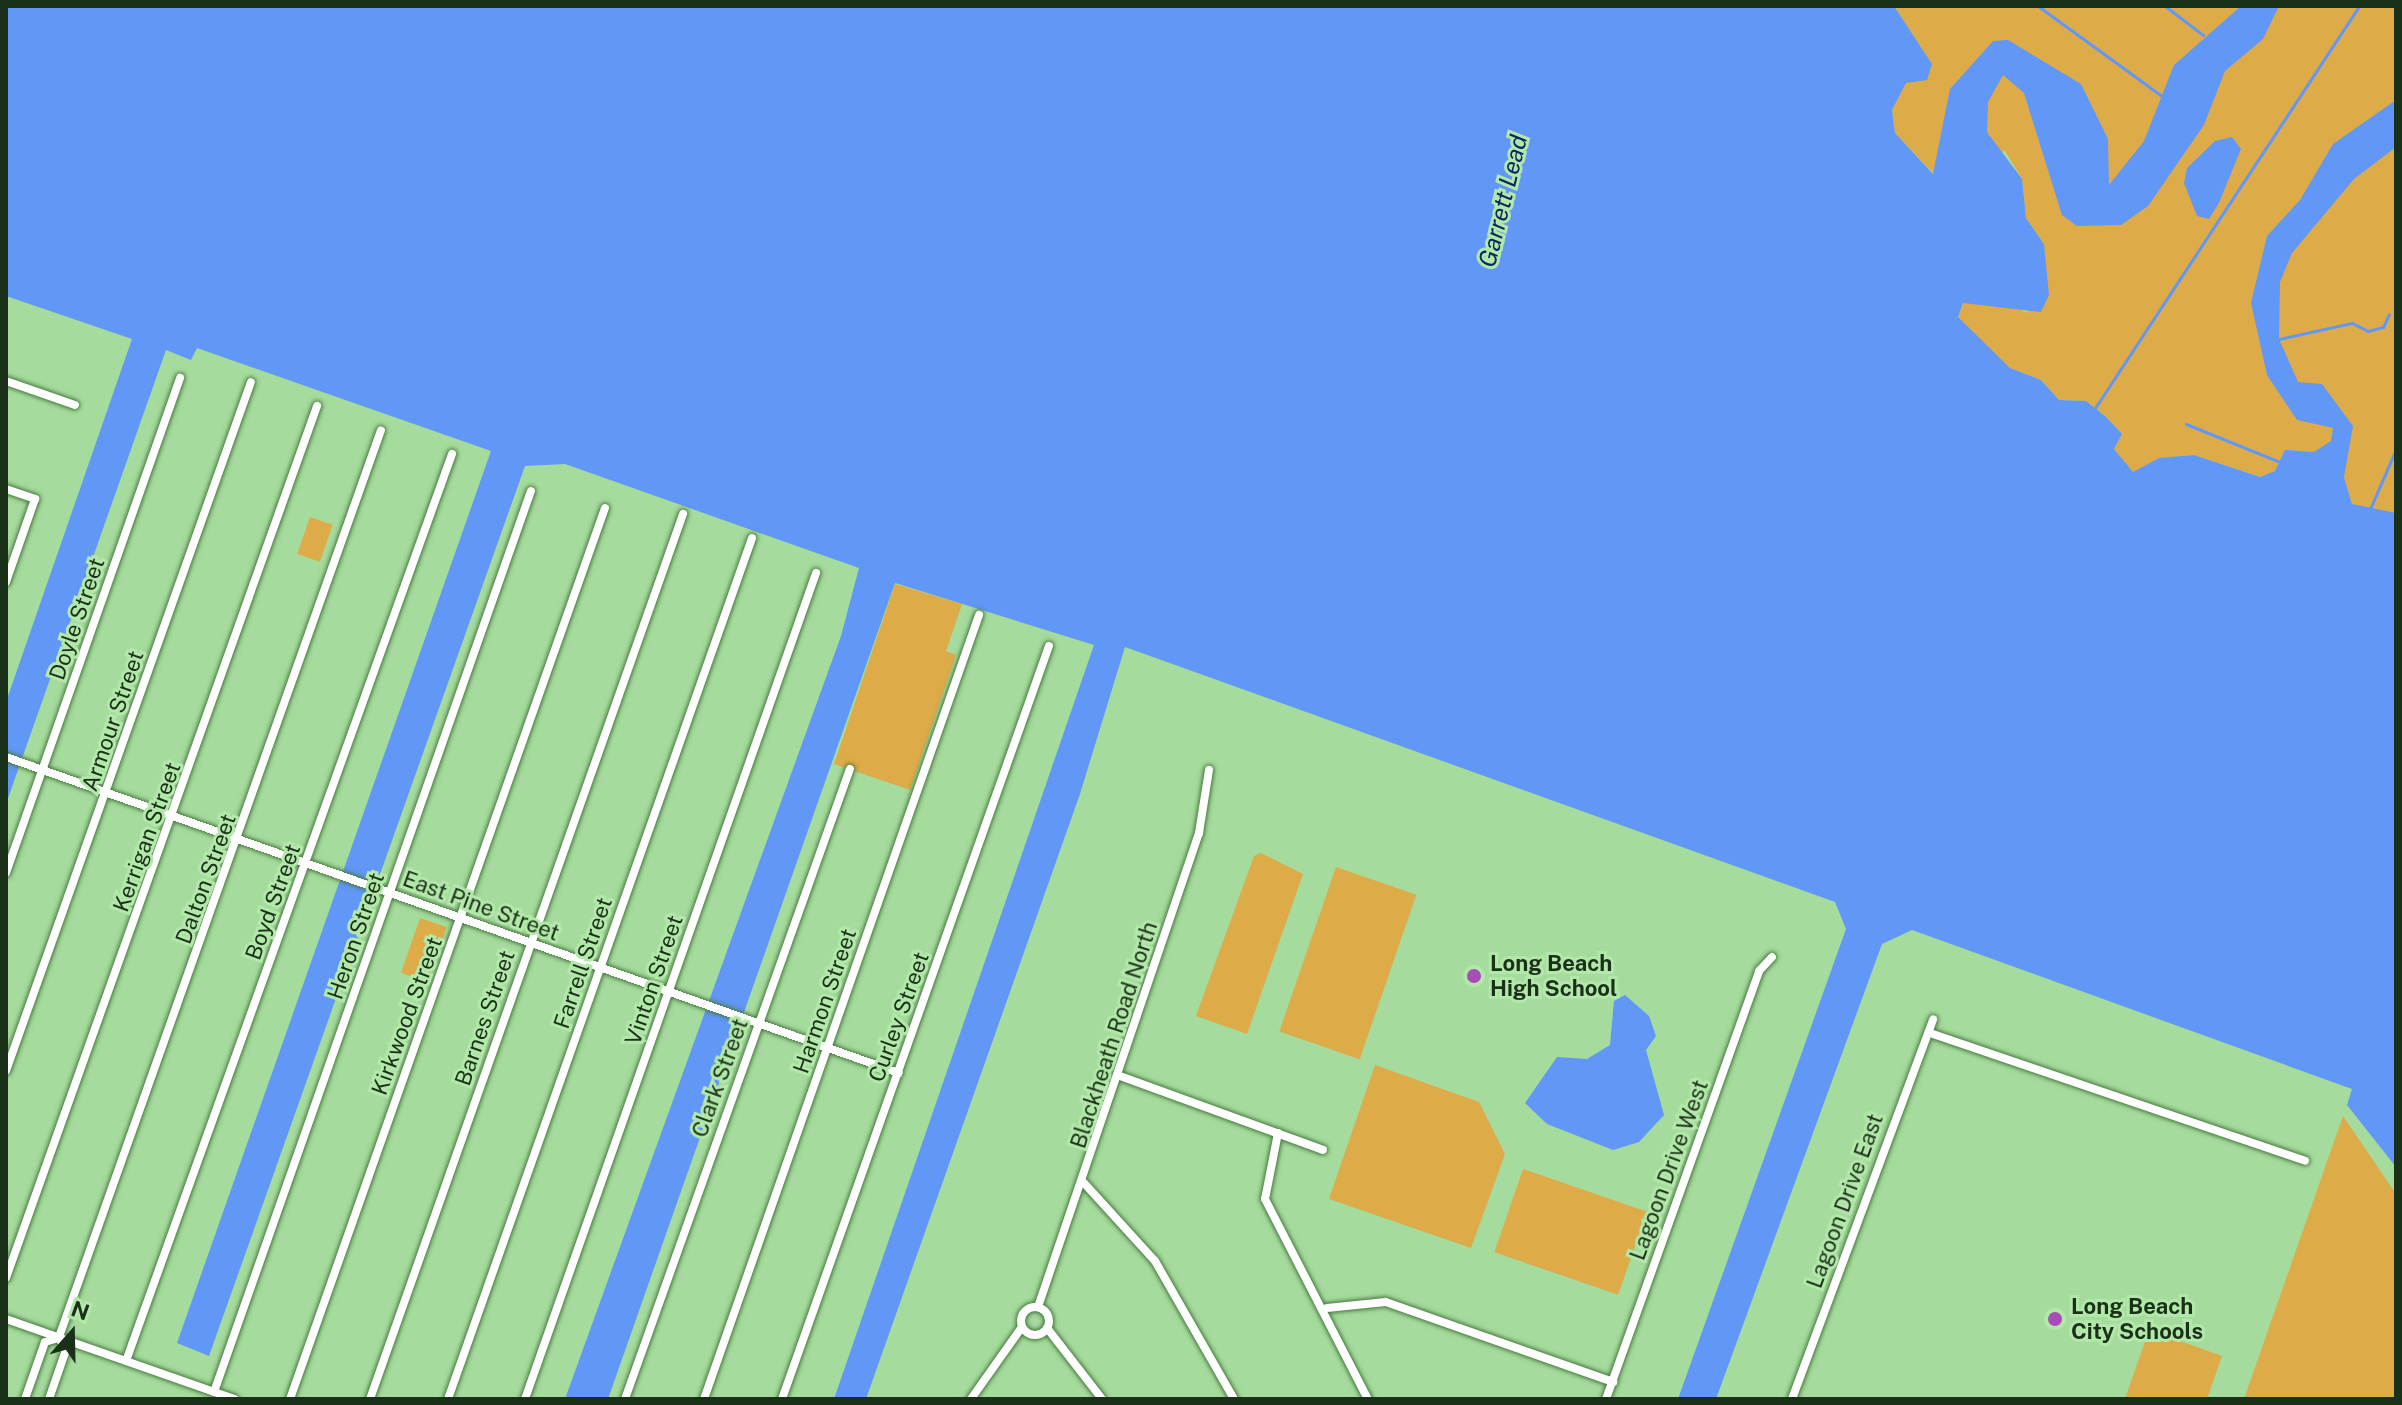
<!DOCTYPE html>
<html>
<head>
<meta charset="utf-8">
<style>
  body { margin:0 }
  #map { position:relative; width:2402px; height:1405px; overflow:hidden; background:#a5db9c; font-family:"Public Sans",sans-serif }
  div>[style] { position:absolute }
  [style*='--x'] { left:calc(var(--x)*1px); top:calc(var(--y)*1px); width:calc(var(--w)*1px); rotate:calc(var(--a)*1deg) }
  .green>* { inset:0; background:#deab49; transform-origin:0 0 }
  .water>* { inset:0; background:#6197f6 }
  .stream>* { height:3px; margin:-1.5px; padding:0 1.5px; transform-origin:1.5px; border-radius:1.5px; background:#6197f6 }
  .roads { filter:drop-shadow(0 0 2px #487a40) drop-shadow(0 0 2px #487a40) }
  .minor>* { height:8px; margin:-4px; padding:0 4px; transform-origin:4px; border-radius:4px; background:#fff }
  .minor>.ring { margin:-4px; padding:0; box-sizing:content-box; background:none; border:8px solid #fff; border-radius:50% }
  .dots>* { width:22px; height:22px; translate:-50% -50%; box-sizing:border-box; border:4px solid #b2e8a9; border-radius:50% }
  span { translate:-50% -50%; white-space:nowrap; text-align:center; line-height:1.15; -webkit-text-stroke:6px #b2e8a9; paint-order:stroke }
  .street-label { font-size:22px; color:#1b3018 }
  .poi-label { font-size:22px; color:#1b3018; font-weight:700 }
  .left { translate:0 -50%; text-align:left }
  .water-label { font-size:24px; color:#072761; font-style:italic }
  .frame { position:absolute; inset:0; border:8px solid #1b3018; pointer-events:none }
  .north { position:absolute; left:32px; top:1293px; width:80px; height:80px; -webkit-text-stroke:6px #b2e8a9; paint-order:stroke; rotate:20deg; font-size:22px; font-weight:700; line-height:32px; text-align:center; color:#1b3018 }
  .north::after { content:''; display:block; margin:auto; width:28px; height:36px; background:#1b3018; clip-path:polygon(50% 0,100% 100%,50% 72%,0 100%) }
</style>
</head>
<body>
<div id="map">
  <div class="green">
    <div style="clip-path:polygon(1894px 6px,2396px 6px,2394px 517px,2352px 504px,2344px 477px,2314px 452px,2286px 450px,2275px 471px,2260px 477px,2194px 455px,2159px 458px,2133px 473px,2114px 449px,2122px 434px,2106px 417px,2086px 401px,2059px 400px,2041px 380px,2010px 368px,1969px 335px,1958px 317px,1963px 303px,2009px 303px,2027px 313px,2044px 244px,2026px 218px,2022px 179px,2005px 151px,1941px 163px,1934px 174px,1895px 133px,1892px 110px,1906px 82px,1932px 64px)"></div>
    <div style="left:310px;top:517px;width:24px;height:39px;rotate:19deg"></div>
    <div style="clip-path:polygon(895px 584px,962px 604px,946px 651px,956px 655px,910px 790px,834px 764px)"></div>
    <div style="clip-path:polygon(1261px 853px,1303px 874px,1247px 1034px,1196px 1016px,1254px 856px)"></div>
    <div style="left:1336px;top:867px;width:85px;height:174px;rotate:19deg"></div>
    <div style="left:420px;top:918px;width:28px;height:58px;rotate:19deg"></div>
    <div style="clip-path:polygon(1375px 1065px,1479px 1102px,1505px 1154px,1471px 1248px,1329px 1199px)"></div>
    <div style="clip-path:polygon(2343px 1116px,2396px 1194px,2396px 1399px,2244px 1399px)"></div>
    <div style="left:1523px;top:1169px;width:131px;height:88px;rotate:19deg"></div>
    <div style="clip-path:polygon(2149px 1330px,2222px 1356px,2207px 1399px,2125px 1399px)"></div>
  </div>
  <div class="water">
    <div style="clip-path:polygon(6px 6px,1894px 6px,1932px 64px,1927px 80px,1906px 83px,1892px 110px,1895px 133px,1933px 174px,1950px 89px,1993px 41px,2008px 40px,2081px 84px,2108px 139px,2109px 185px,2144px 141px,2174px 65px,2241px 6px,2279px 6px,2263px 39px,2225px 71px,2204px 125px,2148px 206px,2121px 225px,2077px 226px,2062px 215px,2024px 93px,2003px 75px,1988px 102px,1987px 132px,2022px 179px,2026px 218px,2044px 244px,2049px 295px,2041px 312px,1963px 303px,1958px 317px,2010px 368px,2041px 380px,2059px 400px,2086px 401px,2106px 417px,2122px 434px,2114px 449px,2133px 472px,2159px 458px,2194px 455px,2260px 477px,2275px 471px,2285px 450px,2314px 452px,2331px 441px,2333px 428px,2297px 420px,2267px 375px,2251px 303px,2267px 236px,2300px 200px,2333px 144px,2396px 100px,2396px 147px,2354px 179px,2292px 253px,2280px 282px,2279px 339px,2298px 382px,2322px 384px,2353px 426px,2344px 477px,2352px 504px,2396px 513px,2396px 1167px,2347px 1105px,2352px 1089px,1912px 930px,1882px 944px,1716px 1399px,1678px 1399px,1846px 929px,1835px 902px,1125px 647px,1080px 794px,866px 1399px,834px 1399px,1094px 645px,895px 583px,608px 1399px,565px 1399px,841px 636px,859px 568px,565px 464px,525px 466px,209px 1356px,177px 1343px,491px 451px,197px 348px,191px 360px,166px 350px,6px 804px,6px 702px,132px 339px,6px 296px)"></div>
    <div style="clip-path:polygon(2232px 137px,2241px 149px,2219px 203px,2209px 219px,2197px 216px,2184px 183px,2187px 168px,2215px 141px)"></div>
    <div style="clip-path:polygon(1625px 995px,1649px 1016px,1656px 1036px,1646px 1050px,1664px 1115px,1639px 1142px,1613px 1150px,1547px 1124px,1525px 1103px,1557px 1057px,1587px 1059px,1610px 1045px,1614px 1001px)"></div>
  </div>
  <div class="stream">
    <div style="--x:2038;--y:6;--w:153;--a:36"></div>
    <div style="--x:2165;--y:6;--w:48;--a:37.3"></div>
    <div style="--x:2279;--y:339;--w:75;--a:-12.4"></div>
    <div style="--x:2352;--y:323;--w:18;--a:27"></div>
    <div style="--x:2368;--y:331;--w:16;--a:-15"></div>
    <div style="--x:2383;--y:327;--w:14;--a:-65"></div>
    <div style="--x:2095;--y:408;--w:481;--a:-56.7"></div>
    <div style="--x:2186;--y:424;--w:101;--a:22"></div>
    <div style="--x:2396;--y:429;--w:9;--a:90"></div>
    <div style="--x:2370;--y:509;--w:65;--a:-66.6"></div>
  </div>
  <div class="roads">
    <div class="minor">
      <div style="--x:6;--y:381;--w:73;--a:19.2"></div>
      <div style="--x:6;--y:489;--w:31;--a:19"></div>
      <div style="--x:35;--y:499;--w:88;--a:109.3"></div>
      <div style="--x:6;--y:757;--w:947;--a:19.49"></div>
      <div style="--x:6;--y:873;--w:525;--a:-70.63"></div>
      <div style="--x:1933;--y:1034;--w:393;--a:18.8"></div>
      <div style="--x:6;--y:1071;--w:731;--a:-70.43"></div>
      <div style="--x:1120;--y:1076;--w:216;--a:20"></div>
      <div style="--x:1278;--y:1133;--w:67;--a:101.1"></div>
      <div style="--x:1265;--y:1199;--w:225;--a:62.8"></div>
      <div style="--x:1084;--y:1183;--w:105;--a:47.7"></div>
      <div style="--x:1155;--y:1261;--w:159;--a:60.2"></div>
      <div style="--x:6;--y:1278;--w:926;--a:-70.37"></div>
      <div class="ring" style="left:1021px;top:1307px;width:20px;height:20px"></div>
      <div style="--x:1038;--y:1307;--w:501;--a:-71.24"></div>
      <div style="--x:1199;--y:833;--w:64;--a:-81"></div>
      <div style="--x:1327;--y:1308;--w:59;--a:-5.8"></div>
      <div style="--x:1386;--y:1302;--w:241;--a:19.4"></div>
      <div style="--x:6;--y:1319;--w:242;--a:19.3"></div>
      <div style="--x:1047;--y:1328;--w:90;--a:52.2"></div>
      <div style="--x:59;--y:1337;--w:962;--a:-70.45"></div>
      <div style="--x:126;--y:1361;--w:964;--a:-70.23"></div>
      <div style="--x:214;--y:1392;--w:955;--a:-70.62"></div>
      <div style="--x:25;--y:1399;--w:60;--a:-70.7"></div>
      <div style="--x:45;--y:1342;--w:14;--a:-17"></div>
      <div style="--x:49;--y:1399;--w:52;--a:-70.9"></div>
      <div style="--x:66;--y:1350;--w:14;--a:-120"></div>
      <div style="--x:290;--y:1399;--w:945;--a:-70.53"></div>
      <div style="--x:370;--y:1399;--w:939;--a:-70.52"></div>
      <div style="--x:448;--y:1399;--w:913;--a:-70.55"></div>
      <div style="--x:525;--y:1399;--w:876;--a:-70.59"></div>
      <div style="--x:625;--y:1399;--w:669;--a:-70.35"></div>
      <div style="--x:704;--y:1399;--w:831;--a:-70.67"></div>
      <div style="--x:782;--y:1399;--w:799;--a:-70.48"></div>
      <div style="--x:971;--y:1399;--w:88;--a:-54.7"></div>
      <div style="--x:1606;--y:1399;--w:455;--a:-70.3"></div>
      <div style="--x:1759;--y:971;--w:19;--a:-47"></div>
      <div style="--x:1792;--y:1399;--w:405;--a:-69.6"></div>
    </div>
  </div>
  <div class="dots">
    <div style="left:1474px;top:976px;background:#a74cb8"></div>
    <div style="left:2055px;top:1319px;background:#a74cb8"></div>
  </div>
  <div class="street-label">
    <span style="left:77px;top:619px;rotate:-71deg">Doyle Street</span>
    <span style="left:113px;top:721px;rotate:-71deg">Armour Street</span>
    <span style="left:147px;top:837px;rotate:-70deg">Kerrigan Street</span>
    <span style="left:206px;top:879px;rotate:-70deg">Dalton Street</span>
    <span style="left:273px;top:902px;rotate:-70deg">Boyd Street</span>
    <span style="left:481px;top:906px;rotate:20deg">East Pine Street</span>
    <span style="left:356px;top:936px;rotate:-71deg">Heron Street</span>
    <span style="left:583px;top:963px;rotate:-71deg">Farrell Street</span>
    <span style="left:654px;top:980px;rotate:-71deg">Vinton Street</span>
    <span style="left:825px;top:1001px;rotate:-71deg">Harmon Street</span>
    <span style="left:407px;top:1016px;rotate:-70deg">Kirkwood Street</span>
    <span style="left:899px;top:1017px;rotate:-70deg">Curley Street</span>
    <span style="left:485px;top:1018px;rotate:-71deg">Barnes Street</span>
    <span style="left:1114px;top:1035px;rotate:-72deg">Blackheath Road North</span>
    <span style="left:720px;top:1078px;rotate:-70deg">Clark Street</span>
    <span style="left:1669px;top:1170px;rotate:-70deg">Lagoon Drive West</span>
    <span style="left:1845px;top:1201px;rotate:-70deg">Lagoon Drive East</span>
  </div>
  <div class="poi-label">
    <span class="left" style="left:1490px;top:976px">Long Beach<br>High School</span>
    <span class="left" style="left:2071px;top:1319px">Long Beach<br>City Schools</span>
  </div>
  <div class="water-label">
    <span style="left:1503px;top:201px;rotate:-76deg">Garrett Lead</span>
  </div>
  <div class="frame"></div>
  <div class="north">N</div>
</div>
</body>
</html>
